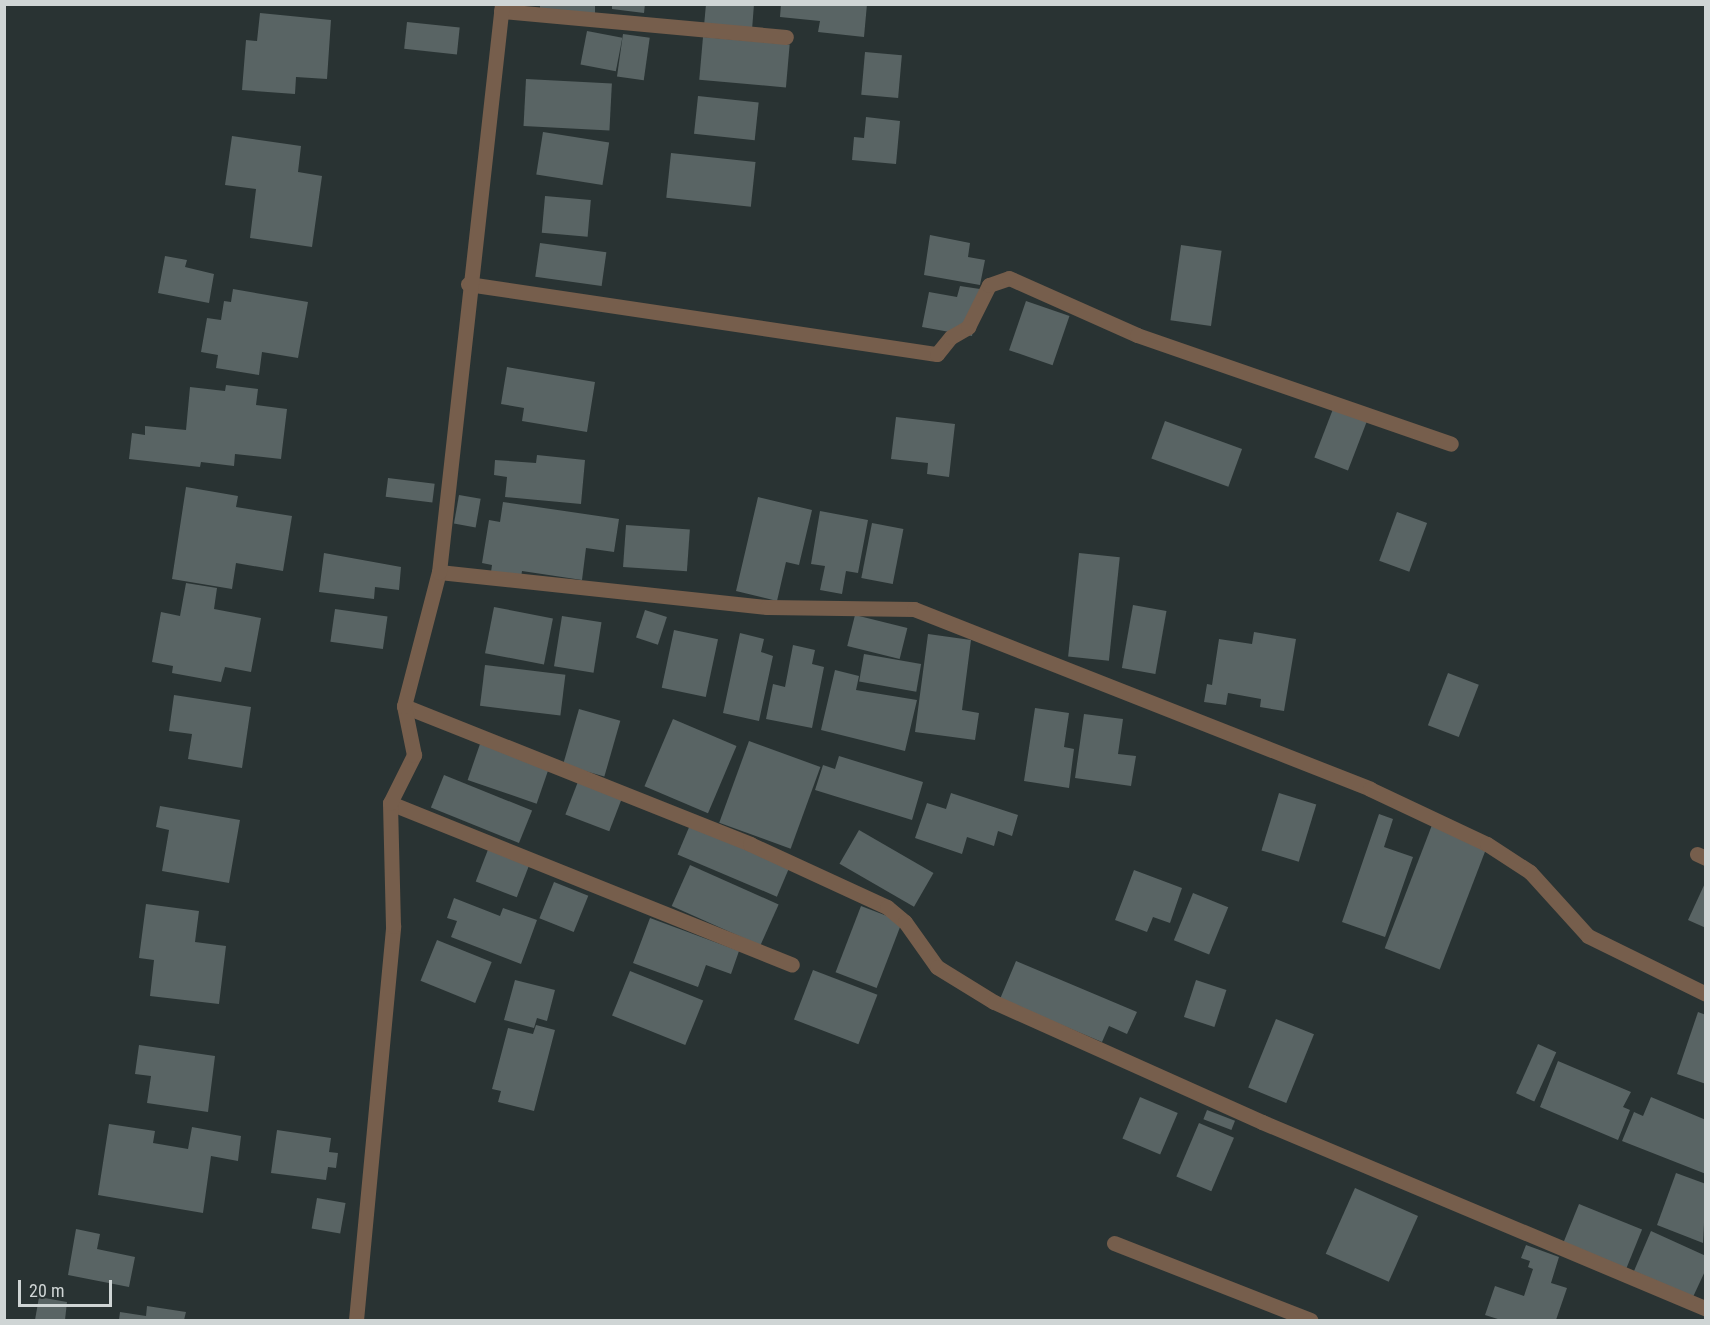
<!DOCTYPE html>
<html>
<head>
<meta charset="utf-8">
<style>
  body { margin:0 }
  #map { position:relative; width:1710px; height:1325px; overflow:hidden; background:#293333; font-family:"Roboto Condensed",sans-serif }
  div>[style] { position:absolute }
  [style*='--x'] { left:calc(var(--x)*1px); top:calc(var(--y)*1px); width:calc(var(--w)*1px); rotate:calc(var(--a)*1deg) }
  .building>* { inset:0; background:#596464; transform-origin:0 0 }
  .minor>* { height:15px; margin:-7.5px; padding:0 7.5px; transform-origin:7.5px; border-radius:7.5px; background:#765e4c }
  span { translate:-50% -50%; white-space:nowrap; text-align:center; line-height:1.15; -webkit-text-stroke:4.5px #293333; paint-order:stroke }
  .frame { position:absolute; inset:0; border:6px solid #cfd5d5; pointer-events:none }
  .scale { position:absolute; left:18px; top:1280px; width:94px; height:27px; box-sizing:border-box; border:3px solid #cfd5d5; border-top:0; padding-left:8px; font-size:18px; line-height:21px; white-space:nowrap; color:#cfd5d5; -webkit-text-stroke:4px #293333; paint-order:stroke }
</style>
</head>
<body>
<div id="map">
  <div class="building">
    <div style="clip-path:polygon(540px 4px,595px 4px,595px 14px,540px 12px)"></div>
    <div style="clip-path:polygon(612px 4px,645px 4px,644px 13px,612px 9px)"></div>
    <div style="clip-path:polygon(706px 4px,754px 4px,752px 30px,704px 26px)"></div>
    <div style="clip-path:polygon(781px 4px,867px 4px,864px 37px,818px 32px,820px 21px,780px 17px)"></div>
    <div style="clip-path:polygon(260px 13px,331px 20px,327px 79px,296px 77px,295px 94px,242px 90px,246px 40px,257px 41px)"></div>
    <div style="left:407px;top:22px;width:53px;height:27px;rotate:6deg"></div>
    <div style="left:587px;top:31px;width:36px;height:34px;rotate:11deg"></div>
    <div style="left:623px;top:34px;width:27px;height:43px;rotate:8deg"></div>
    <div style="left:703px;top:37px;width:87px;height:43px;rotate:5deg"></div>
    <div style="left:865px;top:52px;width:37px;height:43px;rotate:5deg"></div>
    <div style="left:526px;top:79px;width:86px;height:47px;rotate:3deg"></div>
    <div style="left:698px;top:96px;width:61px;height:38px;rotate:6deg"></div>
    <div style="clip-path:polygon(866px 117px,900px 121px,896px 164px,852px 160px,854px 137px,864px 138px)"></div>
    <div style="left:543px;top:132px;width:67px;height:43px;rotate:9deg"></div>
    <div style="clip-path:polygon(232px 136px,301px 146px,298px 172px,322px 176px,312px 247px,250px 238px,256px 189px,225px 185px)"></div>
    <div style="left:671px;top:153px;width:85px;height:45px;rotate:6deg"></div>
    <div style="left:545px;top:196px;width:46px;height:37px;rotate:5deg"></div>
    <div style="clip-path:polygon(930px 235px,970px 243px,968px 257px,985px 260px,980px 285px,924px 275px)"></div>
    <div style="left:540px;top:243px;width:67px;height:34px;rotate:8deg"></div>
    <div style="left:1181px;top:245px;width:41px;height:76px;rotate:8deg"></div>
    <div style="clip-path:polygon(165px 256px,187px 260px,185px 267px,214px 274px,209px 303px,158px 293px)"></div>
    <div style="clip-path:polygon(960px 286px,980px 289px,972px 336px,922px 327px,929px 292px,957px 297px)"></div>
    <div style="clip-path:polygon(233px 289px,308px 302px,298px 358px,262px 352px,259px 375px,216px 368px,218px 355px,201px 352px,207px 318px,221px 320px,224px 301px,231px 302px)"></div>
    <div style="left:1026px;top:301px;width:46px;height:52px;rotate:19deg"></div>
    <div style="clip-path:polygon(507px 367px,595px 382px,587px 432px,522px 421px,524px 408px,501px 404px)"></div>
    <div style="clip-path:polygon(226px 385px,258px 389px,256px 405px,287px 409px,281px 459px,235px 454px,234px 466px,201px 462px,200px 467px,129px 459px,132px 433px,145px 435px,145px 426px,186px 430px,190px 387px,225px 391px)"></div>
    <div style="left:1333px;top:409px;width:36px;height:52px;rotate:21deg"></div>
    <div style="clip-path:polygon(896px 417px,955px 424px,949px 477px,927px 474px,928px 463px,891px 459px)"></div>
    <div style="left:1165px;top:421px;width:82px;height:40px;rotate:20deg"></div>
    <div style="clip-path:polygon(537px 455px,585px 460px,581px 504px,505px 497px,507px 477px,494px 475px,495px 460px,536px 463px)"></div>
    <div style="left:388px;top:478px;width:47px;height:19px;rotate:7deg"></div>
    <div style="clip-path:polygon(186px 487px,238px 496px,236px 507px,292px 516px,283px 571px,236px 563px,232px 589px,172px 579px)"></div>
    <div style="left:459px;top:495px;width:22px;height:29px;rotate:10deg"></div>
    <div style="clip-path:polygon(758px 497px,812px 510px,799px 565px,786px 562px,777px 601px,736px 591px)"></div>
    <div style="clip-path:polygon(503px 502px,619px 519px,614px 552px,586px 548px,582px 580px,522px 571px,520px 584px,490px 579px,492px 565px,482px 563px,489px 520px,500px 522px)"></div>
    <div style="clip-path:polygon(820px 511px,868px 520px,858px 573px,846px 571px,842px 594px,820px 590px,825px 566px,811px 564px)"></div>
    <div style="left:1397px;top:512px;width:32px;height:52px;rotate:20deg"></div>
    <div style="left:872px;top:523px;width:32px;height:56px;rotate:11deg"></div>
    <div style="left:626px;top:525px;width:64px;height:42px;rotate:4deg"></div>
    <div style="clip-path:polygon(324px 553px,401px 567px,399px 590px,375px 587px,374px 599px,319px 592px)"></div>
    <div style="left:1079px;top:553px;width:41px;height:104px;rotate:6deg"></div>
    <div style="clip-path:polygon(186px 583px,217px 588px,214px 609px,261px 618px,251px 672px,225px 667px,221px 682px,172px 673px,173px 666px,152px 662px,161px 612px,180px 616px)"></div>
    <div style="left:1133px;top:605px;width:34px;height:64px;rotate:10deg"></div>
    <div style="left:494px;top:607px;width:60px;height:47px;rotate:11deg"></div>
    <div style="left:335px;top:609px;width:53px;height:33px;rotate:8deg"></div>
    <div style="left:645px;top:610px;width:23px;height:29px;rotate:18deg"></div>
    <div style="left:855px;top:615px;width:54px;height:32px;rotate:14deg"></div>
    <div style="left:562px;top:616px;width:40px;height:51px;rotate:9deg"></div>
    <div style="left:674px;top:630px;width:45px;height:59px;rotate:12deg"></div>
    <div style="clip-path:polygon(1254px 632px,1296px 639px,1284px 711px,1260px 707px,1261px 699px,1228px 693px,1226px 705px,1204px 702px,1207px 684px,1212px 685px,1219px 639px,1252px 644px)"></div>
    <div style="clip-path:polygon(740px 633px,764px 639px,761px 652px,773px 656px,759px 721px,723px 713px)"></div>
    <div style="clip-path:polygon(928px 634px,971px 640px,962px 710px,979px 713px,975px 740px,915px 732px)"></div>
    <div style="clip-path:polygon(793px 645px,815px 650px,812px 664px,824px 667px,812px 728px,766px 719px,773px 684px,785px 687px)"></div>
    <div style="left:864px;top:654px;width:58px;height:28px;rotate:10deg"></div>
    <div style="left:485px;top:665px;width:81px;height:41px;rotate:7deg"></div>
    <div style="clip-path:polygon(835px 670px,859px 676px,856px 690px,917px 700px,905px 751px,821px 730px)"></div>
    <div style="left:1448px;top:673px;width:33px;height:56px;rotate:21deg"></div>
    <div style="clip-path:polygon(174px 695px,251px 707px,242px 768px,188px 759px,192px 734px,169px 731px)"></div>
    <div style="clip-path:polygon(1035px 708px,1069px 713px,1064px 747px,1074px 749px,1069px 788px,1024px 781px)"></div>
    <div style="left:579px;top:709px;width:43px;height:58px;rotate:16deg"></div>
    <div style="clip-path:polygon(1084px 714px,1123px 719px,1118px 754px,1136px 756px,1131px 786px,1075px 778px)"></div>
    <div style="left:673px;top:719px;width:69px;height:73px;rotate:23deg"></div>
    <div style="left:749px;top:741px;width:76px;height:87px;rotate:20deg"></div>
    <div style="left:480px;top:744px;width:73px;height:38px;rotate:19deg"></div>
    <div style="clip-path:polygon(839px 756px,923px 782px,912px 820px,815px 790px,823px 765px,835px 769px)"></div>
    <div style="left:444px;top:775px;width:95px;height:35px;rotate:22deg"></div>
    <div style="left:579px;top:779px;width:47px;height:38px;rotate:21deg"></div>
    <div style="clip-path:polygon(951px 793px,1018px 815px,1012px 836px,998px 831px,994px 846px,967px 837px,962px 854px,915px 838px,927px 803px,946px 809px)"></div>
    <div style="left:1279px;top:793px;width:39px;height:60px;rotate:17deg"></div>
    <div style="clip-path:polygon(160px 806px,240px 820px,229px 883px,162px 871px,169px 830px,156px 827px)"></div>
    <div style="clip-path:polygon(1379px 814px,1393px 819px,1384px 847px,1413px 857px,1385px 937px,1342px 922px)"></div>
    <div style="left:690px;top:825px;width:108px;height:32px;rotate:23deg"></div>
    <div style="left:1432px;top:825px;width:59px;height:132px;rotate:21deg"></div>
    <div style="left:859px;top:830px;width:86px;height:39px;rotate:30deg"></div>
    <div style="left:489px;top:847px;width:44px;height:37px;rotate:21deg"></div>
    <div style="left:690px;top:865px;width:97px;height:45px;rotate:24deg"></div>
    <div style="clip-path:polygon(1134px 870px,1182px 888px,1170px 923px,1153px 917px,1147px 932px,1115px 920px)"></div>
    <div style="clip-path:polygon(1706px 881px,1706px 928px,1688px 920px)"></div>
    <div style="left:554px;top:882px;width:37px;height:39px;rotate:22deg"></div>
    <div style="left:1193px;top:893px;width:38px;height:51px;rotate:22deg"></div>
    <div style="clip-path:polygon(454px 898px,500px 916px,503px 908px,537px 920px,521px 964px,451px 937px,457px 921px,447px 918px)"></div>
    <div style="clip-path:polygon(146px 904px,199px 911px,195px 942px,226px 946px,219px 1004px,150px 996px,154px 960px,139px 958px)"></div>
    <div style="left:861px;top:906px;width:44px;height:71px;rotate:21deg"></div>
    <div style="clip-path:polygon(650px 918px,739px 951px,731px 974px,706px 965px,698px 987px,633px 963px)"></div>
    <div style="left:437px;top:940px;width:59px;height:44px;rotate:22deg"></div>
    <div style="clip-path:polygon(1016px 961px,1137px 1012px,1127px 1034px,1109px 1026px,1102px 1042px,1000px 999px)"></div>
    <div style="left:813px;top:970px;width:69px;height:53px;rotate:21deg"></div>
    <div style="left:630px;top:971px;width:79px;height:48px;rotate:22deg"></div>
    <div style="clip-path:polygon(515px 980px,555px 990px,547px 1021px,537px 1018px,534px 1028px,504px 1020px)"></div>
    <div style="left:1196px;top:980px;width:32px;height:39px;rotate:18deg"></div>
    <div style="clip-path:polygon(1698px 1012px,1706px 1015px,1706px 1084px,1677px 1074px)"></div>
    <div style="left:1276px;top:1019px;width:41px;height:74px;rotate:22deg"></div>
    <div style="clip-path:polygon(536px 1025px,555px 1030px,534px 1111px,498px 1102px,501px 1091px,492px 1089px,508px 1028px,533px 1034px)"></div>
    <div style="left:1538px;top:1044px;width:20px;height:54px;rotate:24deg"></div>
    <div style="clip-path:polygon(139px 1045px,215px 1056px,208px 1112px,147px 1103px,151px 1076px,135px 1074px)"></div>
    <div style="clip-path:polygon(1558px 1061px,1631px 1092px,1623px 1107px,1630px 1110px,1618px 1140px,1540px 1107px)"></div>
    <div style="left:1140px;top:1097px;width:41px;height:45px;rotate:23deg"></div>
    <div style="clip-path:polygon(1651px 1097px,1706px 1120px,1706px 1174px,1622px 1141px,1634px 1112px,1643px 1116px)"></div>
    <div style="left:1207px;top:1110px;width:30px;height:10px;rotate:21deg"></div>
    <div style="left:1199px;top:1123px;width:38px;height:58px;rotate:23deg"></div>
    <div style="clip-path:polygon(109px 1124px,155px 1131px,153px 1143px,188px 1149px,192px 1127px,241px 1136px,238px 1161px,211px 1156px,203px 1213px,98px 1195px)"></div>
    <div style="clip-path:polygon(277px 1130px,331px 1138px,329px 1152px,338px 1153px,336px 1168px,328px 1167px,326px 1180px,271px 1173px)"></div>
    <div style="clip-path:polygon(1676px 1173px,1706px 1184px,1703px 1243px,1657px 1225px)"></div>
    <div style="left:1355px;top:1188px;width:69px;height:72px;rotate:24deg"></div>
    <div style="left:317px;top:1198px;width:29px;height:31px;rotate:10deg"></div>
    <div style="left:1579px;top:1204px;width:68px;height:45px;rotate:22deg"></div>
    <div style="clip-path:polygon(76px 1229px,100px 1234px,97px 1249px,135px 1257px,129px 1287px,68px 1275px)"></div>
    <div style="clip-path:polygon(1651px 1231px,1706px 1256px,1706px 1269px,1693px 1297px,1634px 1271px)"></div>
    <div style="clip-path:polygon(1526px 1245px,1559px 1257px,1551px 1283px,1567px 1288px,1556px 1320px,1501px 1320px,1485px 1315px,1495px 1286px,1524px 1296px,1533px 1269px,1528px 1267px,1530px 1261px,1521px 1258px)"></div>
    <div style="clip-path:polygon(39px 1297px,67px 1302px,65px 1320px,35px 1320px)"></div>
    <div style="clip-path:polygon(147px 1306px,186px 1312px,184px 1320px,119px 1320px,120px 1312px,146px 1316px)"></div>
  </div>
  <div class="minor">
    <div style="--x:501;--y:11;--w:286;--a:5.2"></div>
    <div style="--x:468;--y:284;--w:474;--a:8.5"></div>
    <div style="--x:937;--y:354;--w:22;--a:-51"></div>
    <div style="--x:951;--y:337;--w:20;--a:-30"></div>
    <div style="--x:968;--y:327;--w:47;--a:-63.4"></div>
    <div style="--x:989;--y:285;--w:21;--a:-19"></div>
    <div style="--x:1009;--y:278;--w:140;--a:24"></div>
    <div style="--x:1137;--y:335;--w:332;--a:19.1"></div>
    <div style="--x:439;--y:572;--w:330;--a:6.1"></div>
    <div style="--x:767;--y:607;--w:147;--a:0.8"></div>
    <div style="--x:914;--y:609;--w:490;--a:21.5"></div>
    <div style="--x:1370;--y:789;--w:129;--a:25.2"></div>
    <div style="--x:1487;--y:844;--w:51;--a:33.1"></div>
    <div style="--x:1530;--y:872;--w:86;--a:47.8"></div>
    <div style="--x:1588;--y:936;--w:131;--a:26.2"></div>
    <div style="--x:404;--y:706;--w:373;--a:21.7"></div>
    <div style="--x:750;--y:844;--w:151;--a:24.7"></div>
    <div style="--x:887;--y:907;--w:23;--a:40"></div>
    <div style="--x:905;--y:922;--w:55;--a:54.6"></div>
    <div style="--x:937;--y:967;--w:67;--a:31.6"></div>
    <div style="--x:994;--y:1002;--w:294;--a:24.1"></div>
    <div style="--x:1262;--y:1122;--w:482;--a:22.8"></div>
    <div style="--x:390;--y:803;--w:433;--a:21.9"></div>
    <div style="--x:1697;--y:854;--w:10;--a:24"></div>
    <div style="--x:1114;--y:1243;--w:211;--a:21.4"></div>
    <div style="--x:356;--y:1320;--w:396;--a:-84.6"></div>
    <div style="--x:393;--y:926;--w:123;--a:-91.4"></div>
    <div style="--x:390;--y:803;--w:54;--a:-63.4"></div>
    <div style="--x:414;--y:755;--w:50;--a:-101.5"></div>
    <div style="--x:404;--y:706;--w:138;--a:-75.4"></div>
    <div style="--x:439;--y:572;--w:571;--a:-83.67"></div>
  </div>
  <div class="frame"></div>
  <div class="scale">20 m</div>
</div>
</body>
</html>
